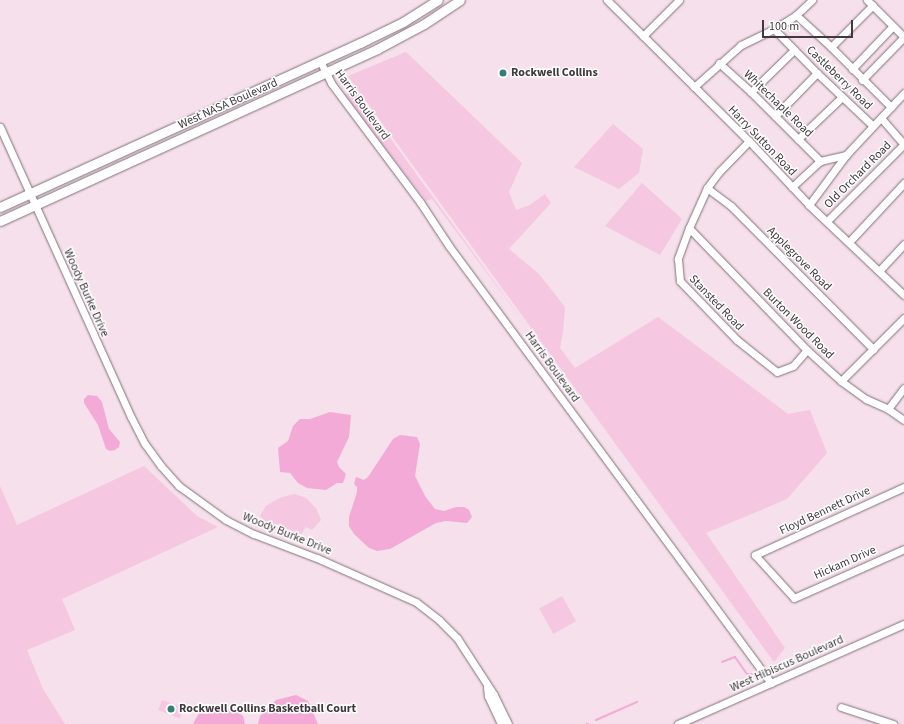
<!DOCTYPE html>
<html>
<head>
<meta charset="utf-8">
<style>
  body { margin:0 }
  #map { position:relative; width:904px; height:724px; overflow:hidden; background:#f5e0eb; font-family:"Source Sans 3",sans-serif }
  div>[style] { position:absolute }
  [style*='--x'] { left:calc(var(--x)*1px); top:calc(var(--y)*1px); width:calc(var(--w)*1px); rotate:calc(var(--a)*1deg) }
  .green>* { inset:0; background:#f5c7e1; transform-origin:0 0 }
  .water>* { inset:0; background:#f3aad6 }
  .stream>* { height:2px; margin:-1px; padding:0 1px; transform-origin:1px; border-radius:1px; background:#f3aad6 }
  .roads { filter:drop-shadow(0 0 1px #82707a) drop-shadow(0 0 1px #82707a) }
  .minor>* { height:7px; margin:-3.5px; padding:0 3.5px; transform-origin:3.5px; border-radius:3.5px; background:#fff }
  .major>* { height:9px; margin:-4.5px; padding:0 4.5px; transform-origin:4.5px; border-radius:4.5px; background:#fff }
  .dots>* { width:11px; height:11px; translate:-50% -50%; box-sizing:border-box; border:2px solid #fff; border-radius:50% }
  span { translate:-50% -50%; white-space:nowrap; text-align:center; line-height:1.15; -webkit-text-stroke:3px #fff; paint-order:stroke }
  .poi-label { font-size:12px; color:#41393d; font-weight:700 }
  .left { translate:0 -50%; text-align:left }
  .street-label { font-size:12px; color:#41393d }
  .scale { position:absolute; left:762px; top:20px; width:91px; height:18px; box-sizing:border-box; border:2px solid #41393d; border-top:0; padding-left:5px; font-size:12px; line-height:14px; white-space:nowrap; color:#41393d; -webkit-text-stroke:3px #fff; paint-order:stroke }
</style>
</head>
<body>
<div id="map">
  <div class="green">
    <div style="clip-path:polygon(406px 52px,522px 163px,509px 192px,516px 210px,530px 205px,545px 194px,551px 203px,509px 249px,539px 274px,565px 307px,563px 332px,560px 348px,575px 368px,658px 317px,788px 414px,810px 410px,827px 453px,787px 499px,706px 533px,785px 648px,774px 662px,348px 76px)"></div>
    <div style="clip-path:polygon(346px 76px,346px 77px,527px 327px,432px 199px,426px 201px,344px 95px,352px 91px,342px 78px)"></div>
    <div style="clip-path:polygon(613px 124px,643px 149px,639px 173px,619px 189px,574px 167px)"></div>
    <div style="clip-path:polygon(642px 183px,682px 219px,660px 255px,605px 226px)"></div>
    <div style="clip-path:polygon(144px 466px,197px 516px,218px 527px,62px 599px,75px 630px,27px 650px,43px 689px,65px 724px,0 724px,0 486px,17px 525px)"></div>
    <div style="clip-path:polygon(295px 494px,306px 498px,316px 508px,321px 520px,312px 530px,306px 527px,298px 539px,270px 526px,260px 516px,266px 506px,279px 498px)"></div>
    <div style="left:562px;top:596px;width:29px;height:26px;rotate:61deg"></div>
    <div style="left:162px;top:700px;width:23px;height:11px;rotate:20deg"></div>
  </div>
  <div class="water">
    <div style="clip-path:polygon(88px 395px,97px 396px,102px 402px,109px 429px,120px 442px,119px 447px,115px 450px,110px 451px,106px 449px,98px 425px,84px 403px,84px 399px)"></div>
    <div style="clip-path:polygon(330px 412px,351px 415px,349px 437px,337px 462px,339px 467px,346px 474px,343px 483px,337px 483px,326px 490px,307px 488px,298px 483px,290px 473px,280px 472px,278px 448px,288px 441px,293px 426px,300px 419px,310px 419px)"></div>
    <div style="clip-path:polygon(400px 435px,417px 437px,420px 444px,415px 476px,425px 496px,435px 509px,444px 511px,456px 507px,464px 507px,469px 510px,472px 517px,467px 523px,446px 521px,436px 523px,390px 549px,377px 551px,369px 548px,354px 534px,349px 526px,349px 517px,357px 492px,357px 487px,354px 484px,356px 477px,364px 480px,368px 477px,393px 439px)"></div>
    <div style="clip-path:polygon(296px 695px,308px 701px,318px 724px,258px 724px,260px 716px,276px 700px)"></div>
    <div style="clip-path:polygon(209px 707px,234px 709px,243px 716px,245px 724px,193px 724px,199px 713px)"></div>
  </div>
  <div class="stream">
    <div style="--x:722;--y:662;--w:14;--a:-21"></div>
    <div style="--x:735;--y:657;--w:21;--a:55"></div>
    <div style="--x:747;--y:674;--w:9;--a:0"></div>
    <div style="--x:596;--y:720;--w:45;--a:-23.7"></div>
    <div style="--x:587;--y:724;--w:1;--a:0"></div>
  </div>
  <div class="roads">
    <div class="minor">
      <div style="--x:607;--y:0;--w:200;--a:44.8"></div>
      <div style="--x:749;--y:141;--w:88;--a:46.8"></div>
      <div style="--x:809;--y:205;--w:131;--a:43.5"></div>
      <div style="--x:867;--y:0;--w:52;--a:45"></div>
      <div style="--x:796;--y:15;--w:47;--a:42.4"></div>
      <div style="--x:831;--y:47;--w:85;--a:45"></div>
      <div style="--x:774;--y:29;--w:62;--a:45.7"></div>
      <div style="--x:817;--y:73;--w:77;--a:43.4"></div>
      <div style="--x:643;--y:36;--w:51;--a:-45"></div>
      <div style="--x:831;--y:47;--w:59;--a:-45"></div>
      <div style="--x:320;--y:61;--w:25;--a:63"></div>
      <div style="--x:331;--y:83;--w:149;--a:53.2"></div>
      <div style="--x:420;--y:202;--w:53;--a:56.6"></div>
      <div style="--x:449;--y:246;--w:543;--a:53.62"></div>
      <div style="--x:719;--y:63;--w:43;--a:42.2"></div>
      <div style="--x:751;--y:92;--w:98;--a:45"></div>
      <div style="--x:852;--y:69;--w:59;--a:-46.4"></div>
      <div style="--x:862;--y:80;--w:60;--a:-45.7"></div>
      <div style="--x:694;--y:87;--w:63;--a:-41.8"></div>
      <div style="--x:741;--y:45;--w:37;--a:-26"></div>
      <div style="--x:774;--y:29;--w:26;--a:-32"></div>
      <div style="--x:796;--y:15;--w:22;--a:-43"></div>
      <div style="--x:751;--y:92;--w:60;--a:-44.3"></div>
      <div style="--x:775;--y:116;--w:60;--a:-45.7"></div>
      <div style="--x:881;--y:118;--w:35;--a:49"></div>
      <div style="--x:0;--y:127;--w:318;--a:65.7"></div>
      <div style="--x:131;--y:417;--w:30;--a:63"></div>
      <div style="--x:145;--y:444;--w:27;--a:54"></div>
      <div style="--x:161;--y:466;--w:27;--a:48"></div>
      <div style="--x:179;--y:486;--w:58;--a:35.9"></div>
      <div style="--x:226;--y:520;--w:31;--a:27"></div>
      <div style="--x:254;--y:534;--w:67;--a:20.9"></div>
      <div style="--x:317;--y:558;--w:108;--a:24"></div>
      <div style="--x:416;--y:602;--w:29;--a:38"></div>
      <div style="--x:439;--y:620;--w:25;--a:45"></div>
      <div style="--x:457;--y:638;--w:68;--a:57"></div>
      <div style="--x:494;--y:695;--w:32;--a:64"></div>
      <div style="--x:798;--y:139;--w:61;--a:-43.7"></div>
      <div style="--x:749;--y:141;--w:43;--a:134.1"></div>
      <div style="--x:719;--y:172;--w:20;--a:127"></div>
      <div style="--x:707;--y:188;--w:44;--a:114.2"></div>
      <div style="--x:689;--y:228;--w:33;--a:110"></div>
      <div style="--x:678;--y:259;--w:22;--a:85"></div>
      <div style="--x:680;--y:281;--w:82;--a:46"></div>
      <div style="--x:737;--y:340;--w:51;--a:38.7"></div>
      <div style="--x:777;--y:372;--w:17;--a:-21"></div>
      <div style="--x:793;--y:366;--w:21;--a:-49"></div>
      <div style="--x:792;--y:187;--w:38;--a:-43"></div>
      <div style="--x:820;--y:161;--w:27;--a:-13"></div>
      <div style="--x:707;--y:188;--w:30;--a:37"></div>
      <div style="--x:731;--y:206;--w:202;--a:45.2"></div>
      <div style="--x:809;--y:205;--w:62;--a:-53.5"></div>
      <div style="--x:846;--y:155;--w:85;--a:-46.9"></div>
      <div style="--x:827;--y:221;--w:109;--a:-45"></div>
      <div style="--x:689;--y:228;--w:170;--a:46"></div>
      <div style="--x:807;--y:350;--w:46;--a:42.4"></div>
      <div style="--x:841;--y:381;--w:31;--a:36"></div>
      <div style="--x:866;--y:399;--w:24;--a:24"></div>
      <div style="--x:888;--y:409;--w:19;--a:35"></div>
      <div style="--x:849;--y:242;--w:81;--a:-47"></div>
      <div style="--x:879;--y:271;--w:37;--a:-47"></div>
      <div style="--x:841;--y:381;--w:89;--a:-45"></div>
      <div style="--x:888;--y:409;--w:26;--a:-53"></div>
      <div style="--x:904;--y:487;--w:164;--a:155.5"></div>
      <div style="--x:755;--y:555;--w:58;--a:47.8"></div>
      <div style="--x:794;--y:598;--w:120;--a:-24"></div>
      <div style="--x:487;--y:687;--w:9;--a:84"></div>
      <div style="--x:488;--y:696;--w:31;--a:65"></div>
      <div style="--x:841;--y:707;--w:55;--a:18.1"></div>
      <div style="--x:678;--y:724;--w:247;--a:-23.9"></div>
    </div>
    <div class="major">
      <div style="--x:0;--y:207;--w:396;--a:-24.5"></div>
      <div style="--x:360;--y:43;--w:48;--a:-26"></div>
      <div style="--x:403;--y:22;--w:41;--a:-32.2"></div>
      <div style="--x:0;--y:221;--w:414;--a:-24.5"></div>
      <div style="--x:377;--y:49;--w:53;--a:-28"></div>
      <div style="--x:424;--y:24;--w:43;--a:-33.7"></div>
    </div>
  </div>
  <div class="dots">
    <div style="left:503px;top:73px;background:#347d7b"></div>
    <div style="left:171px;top:709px;background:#347d7b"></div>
  </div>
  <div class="poi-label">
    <span class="left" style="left:511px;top:73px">Rockwell Collins</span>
    <span class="left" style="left:179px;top:709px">Rockwell Collins Basketball Court</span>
  </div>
  <div class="street-label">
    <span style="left:839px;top:78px;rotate:44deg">Castleberry Road</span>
    <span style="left:228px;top:104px;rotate:-24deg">West NASA Boulevard</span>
    <span style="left:778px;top:104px;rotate:44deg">Whitechaple Road</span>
    <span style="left:362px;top:105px;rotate:54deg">Harris Boulevard</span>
    <span style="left:762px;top:141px;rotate:46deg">Harry Sutton Road</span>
    <span style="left:858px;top:175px;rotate:-45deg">Old Orchard Road</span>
    <span style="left:799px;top:259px;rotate:45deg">Applegrove Road</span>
    <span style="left:86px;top:293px;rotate:66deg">Woody Burke Drive</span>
    <span style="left:716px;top:303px;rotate:46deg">Stansted Road</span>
    <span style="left:798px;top:324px;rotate:45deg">Burton Wood Road</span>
    <span style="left:552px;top:367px;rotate:54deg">Harris Boulevard</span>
    <span style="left:825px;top:511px;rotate:-25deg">Floyd Bennett Drive</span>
    <span style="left:287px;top:534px;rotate:22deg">Woody Burke Drive</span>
    <span style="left:845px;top:563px;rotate:-24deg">Hickam Drive</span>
    <span style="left:787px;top:664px;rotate:-24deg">West Hibiscus Boulevard</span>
  </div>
  <div class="scale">100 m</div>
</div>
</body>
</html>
